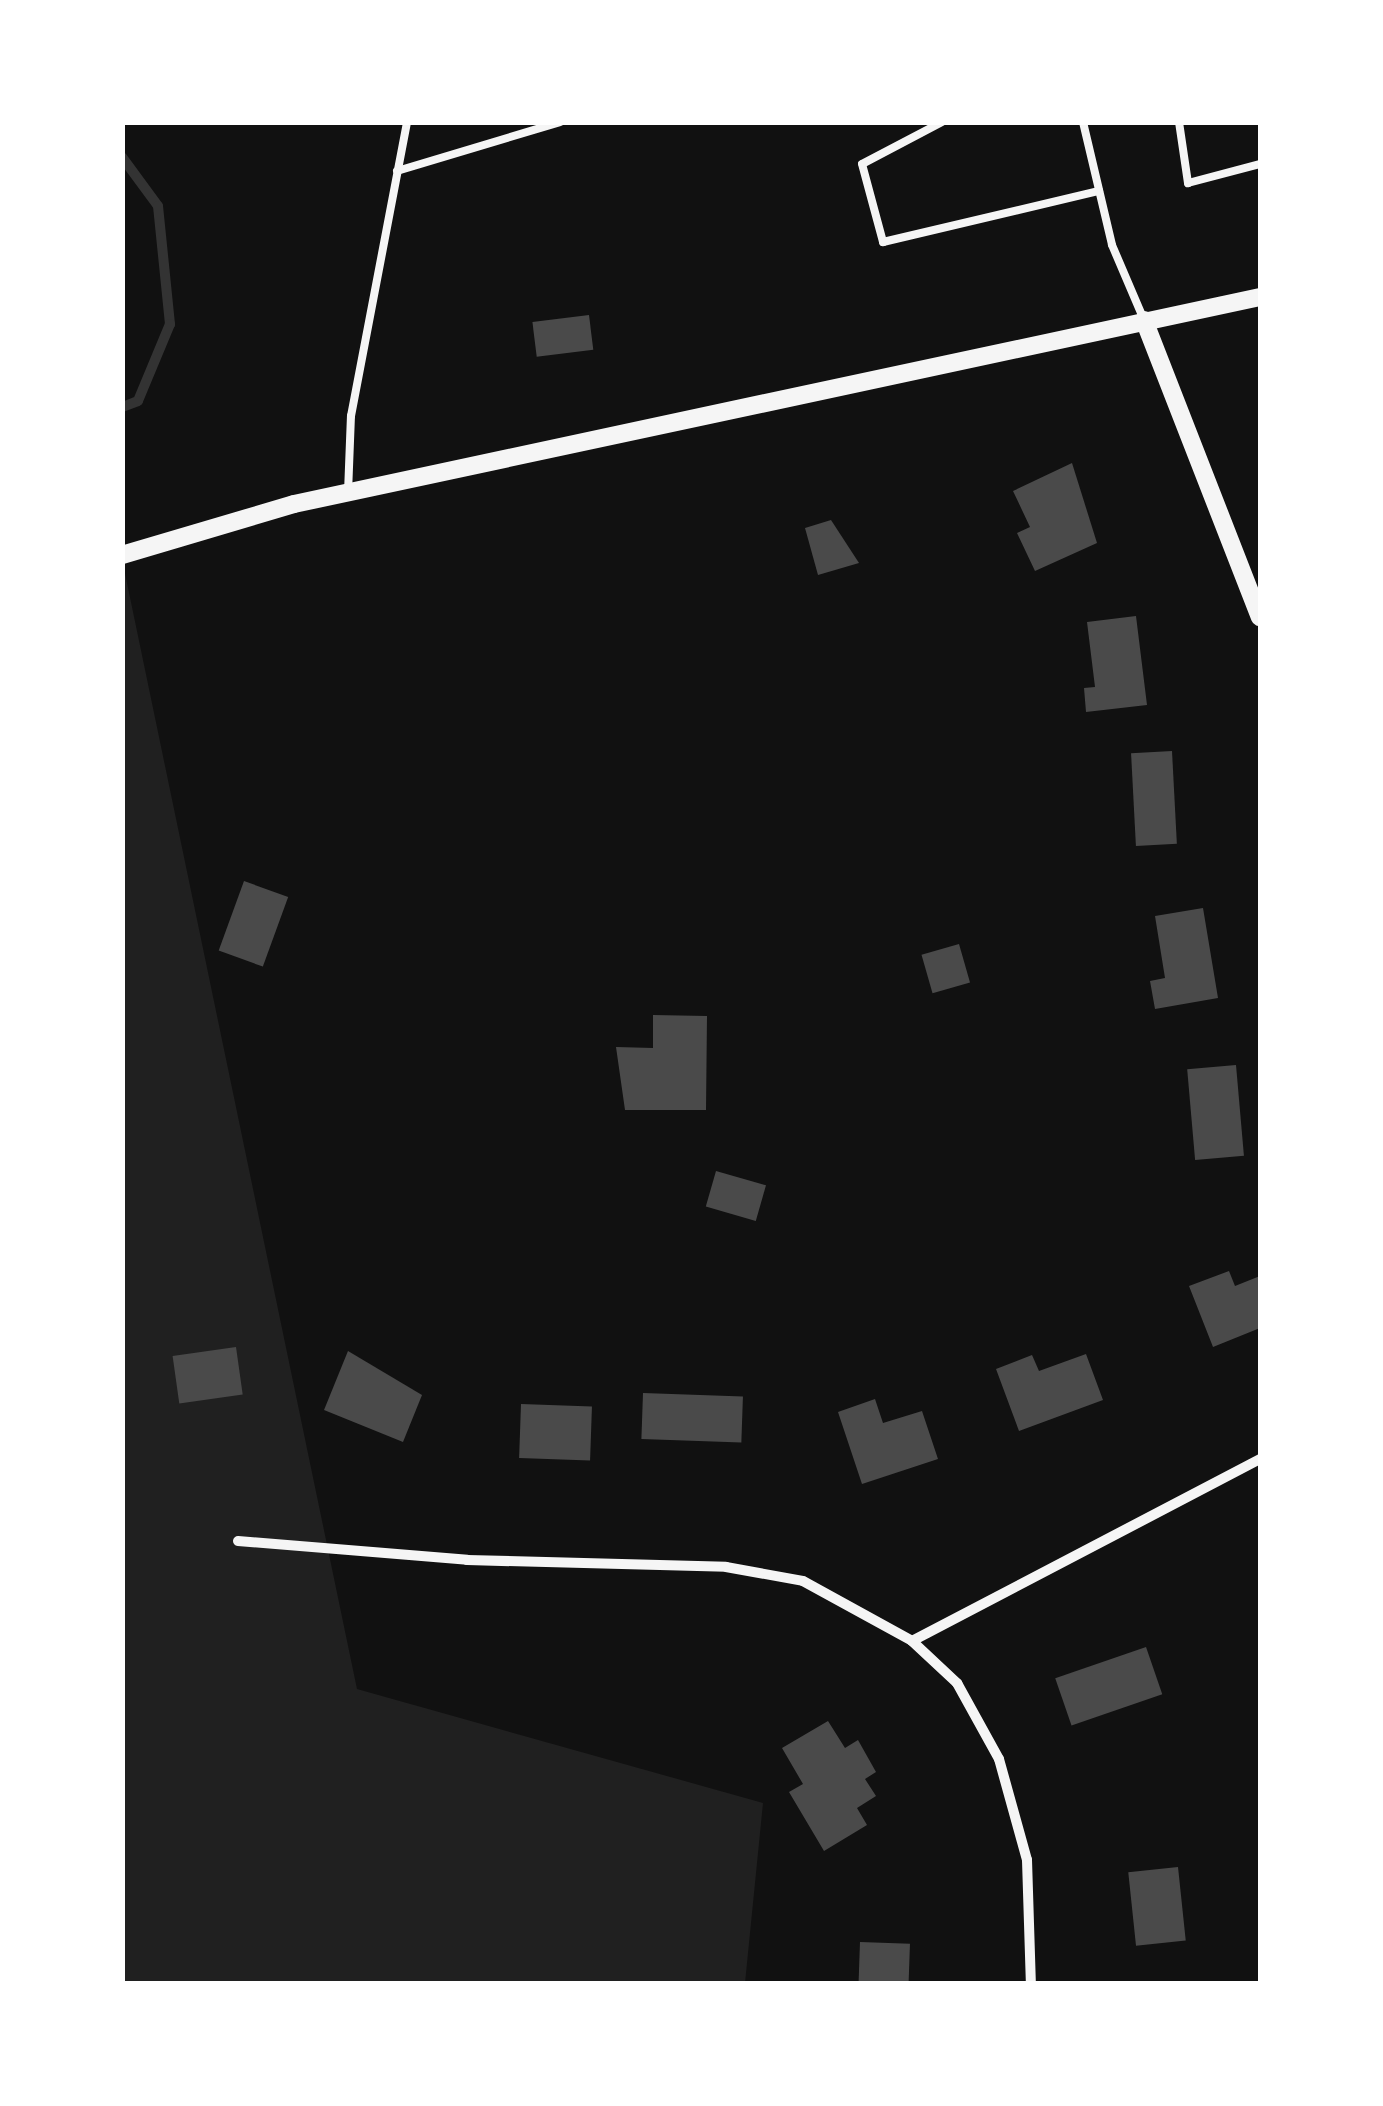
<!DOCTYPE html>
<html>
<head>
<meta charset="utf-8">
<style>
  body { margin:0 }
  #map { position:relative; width:1383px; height:2106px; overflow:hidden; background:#111; font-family:"Asap Condensed",sans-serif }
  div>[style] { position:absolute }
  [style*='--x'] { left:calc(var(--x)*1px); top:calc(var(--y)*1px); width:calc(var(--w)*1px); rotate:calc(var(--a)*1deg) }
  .green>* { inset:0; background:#202020 }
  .stream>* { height:10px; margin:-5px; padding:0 5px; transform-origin:5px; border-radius:5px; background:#333 }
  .building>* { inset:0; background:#4a4a4a; transform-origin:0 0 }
  .service>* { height:8px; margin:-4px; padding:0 4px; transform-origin:4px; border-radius:4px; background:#f5f5f5 }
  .minor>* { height:10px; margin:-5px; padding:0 5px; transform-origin:5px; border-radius:5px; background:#f5f5f5 }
  .tertiary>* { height:18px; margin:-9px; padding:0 9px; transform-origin:9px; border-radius:9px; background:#f5f5f5 }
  span { translate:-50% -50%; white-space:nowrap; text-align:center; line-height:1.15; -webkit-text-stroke:10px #fff; paint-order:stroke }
  .frame { position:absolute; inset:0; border:125px solid #fff; pointer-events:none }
</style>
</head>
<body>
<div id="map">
  <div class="green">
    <div style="clip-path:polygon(122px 559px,357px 1689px,763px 1803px,745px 1983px,123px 1983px)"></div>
  </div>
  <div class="stream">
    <div style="--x:122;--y:157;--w:61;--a:53.7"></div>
    <div style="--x:158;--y:206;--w:119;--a:84.2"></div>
    <div style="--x:170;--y:324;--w:83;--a:112.6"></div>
    <div style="--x:138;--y:401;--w:17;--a:159"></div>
  </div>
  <div class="building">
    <div style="left:589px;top:315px;width:35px;height:57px;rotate:83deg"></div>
    <div style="clip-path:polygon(1072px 463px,1097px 543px,1035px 571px,1017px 533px,1030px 527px,1013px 491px)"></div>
    <div style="clip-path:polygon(831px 520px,859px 563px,818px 575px,805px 528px)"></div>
    <div style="clip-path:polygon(1136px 616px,1147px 705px,1086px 712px,1084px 688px,1095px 687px,1087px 622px)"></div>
    <div style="left:1172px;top:751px;width:93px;height:41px;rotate:87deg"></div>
    <div style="left:244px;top:881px;width:47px;height:74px;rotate:20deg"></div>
    <div style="clip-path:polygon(1203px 908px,1218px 998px,1155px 1009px,1150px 981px,1165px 978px,1155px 916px)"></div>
    <div style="left:959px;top:944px;width:40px;height:39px;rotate:74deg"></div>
    <div style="clip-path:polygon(653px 1015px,707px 1016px,706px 1110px,625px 1110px,616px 1047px,653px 1048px)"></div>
    <div style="left:1236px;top:1065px;width:91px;height:49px;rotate:85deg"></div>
    <div style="left:716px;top:1171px;width:52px;height:37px;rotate:16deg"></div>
    <div style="clip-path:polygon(1229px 1271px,1235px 1286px,1260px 1276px,1260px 1328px,1213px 1347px,1189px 1286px)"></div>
    <div style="left:236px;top:1347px;width:48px;height:64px;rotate:82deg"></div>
    <div style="clip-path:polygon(348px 1351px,422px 1395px,403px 1442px,324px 1410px)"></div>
    <div style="clip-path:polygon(1086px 1354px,1103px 1400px,1019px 1431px,996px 1369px,1032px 1355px,1039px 1371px)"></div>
    <div style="left:643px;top:1393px;width:100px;height:46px;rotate:2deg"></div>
    <div style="clip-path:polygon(875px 1399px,883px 1423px,922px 1411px,938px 1459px,862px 1484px,838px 1412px)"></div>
    <div style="left:521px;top:1404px;width:71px;height:54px;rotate:2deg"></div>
    <div style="left:1146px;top:1647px;width:50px;height:96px;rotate:71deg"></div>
    <div style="clip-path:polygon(828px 1721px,845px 1748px,858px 1740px,876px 1772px,865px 1779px,876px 1796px,857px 1808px,867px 1825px,824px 1851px,789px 1792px,803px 1784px,782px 1748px)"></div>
    <div style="left:1178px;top:1867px;width:74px;height:50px;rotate:84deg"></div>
    <div style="left:860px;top:1942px;width:50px;height:42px;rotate:2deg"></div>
  </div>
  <div class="service">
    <div style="--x:942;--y:122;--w:90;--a:152.3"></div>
    <div style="--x:862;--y:164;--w:81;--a:74.9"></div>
    <div style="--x:883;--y:242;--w:222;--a:-13.3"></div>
    <div style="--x:1083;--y:122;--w:126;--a:76.7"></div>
    <div style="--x:1112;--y:245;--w:82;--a:66.9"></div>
    <div style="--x:1179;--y:122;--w:62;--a:81.6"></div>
    <div style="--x:1188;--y:183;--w:74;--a:-14.8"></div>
    <div style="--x:397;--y:171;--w:170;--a:-16.7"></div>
    <div style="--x:348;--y:493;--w:77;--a:-87.8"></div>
    <div style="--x:351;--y:416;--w:299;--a:-79.2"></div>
  </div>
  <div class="minor">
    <div style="--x:238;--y:1541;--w:230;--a:4.7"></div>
    <div style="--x:467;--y:1560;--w:259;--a:1.5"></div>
    <div style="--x:726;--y:1567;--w:78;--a:10.3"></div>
    <div style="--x:803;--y:1581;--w:124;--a:28.8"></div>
    <div style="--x:912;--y:1641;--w:393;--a:-27.6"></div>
    <div style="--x:912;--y:1641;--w:62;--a:43"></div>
    <div style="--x:957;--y:1683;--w:87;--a:61.1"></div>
    <div style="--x:999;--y:1759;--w:105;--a:74.5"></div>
    <div style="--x:1027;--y:1860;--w:124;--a:88.2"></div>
  </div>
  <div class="tertiary">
    <div style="--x:1144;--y:320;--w:319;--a:68.7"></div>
    <div style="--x:122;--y:555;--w:179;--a:-16.5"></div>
    <div style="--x:294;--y:504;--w:988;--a:-12.09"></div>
  </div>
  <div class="frame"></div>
</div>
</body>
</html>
